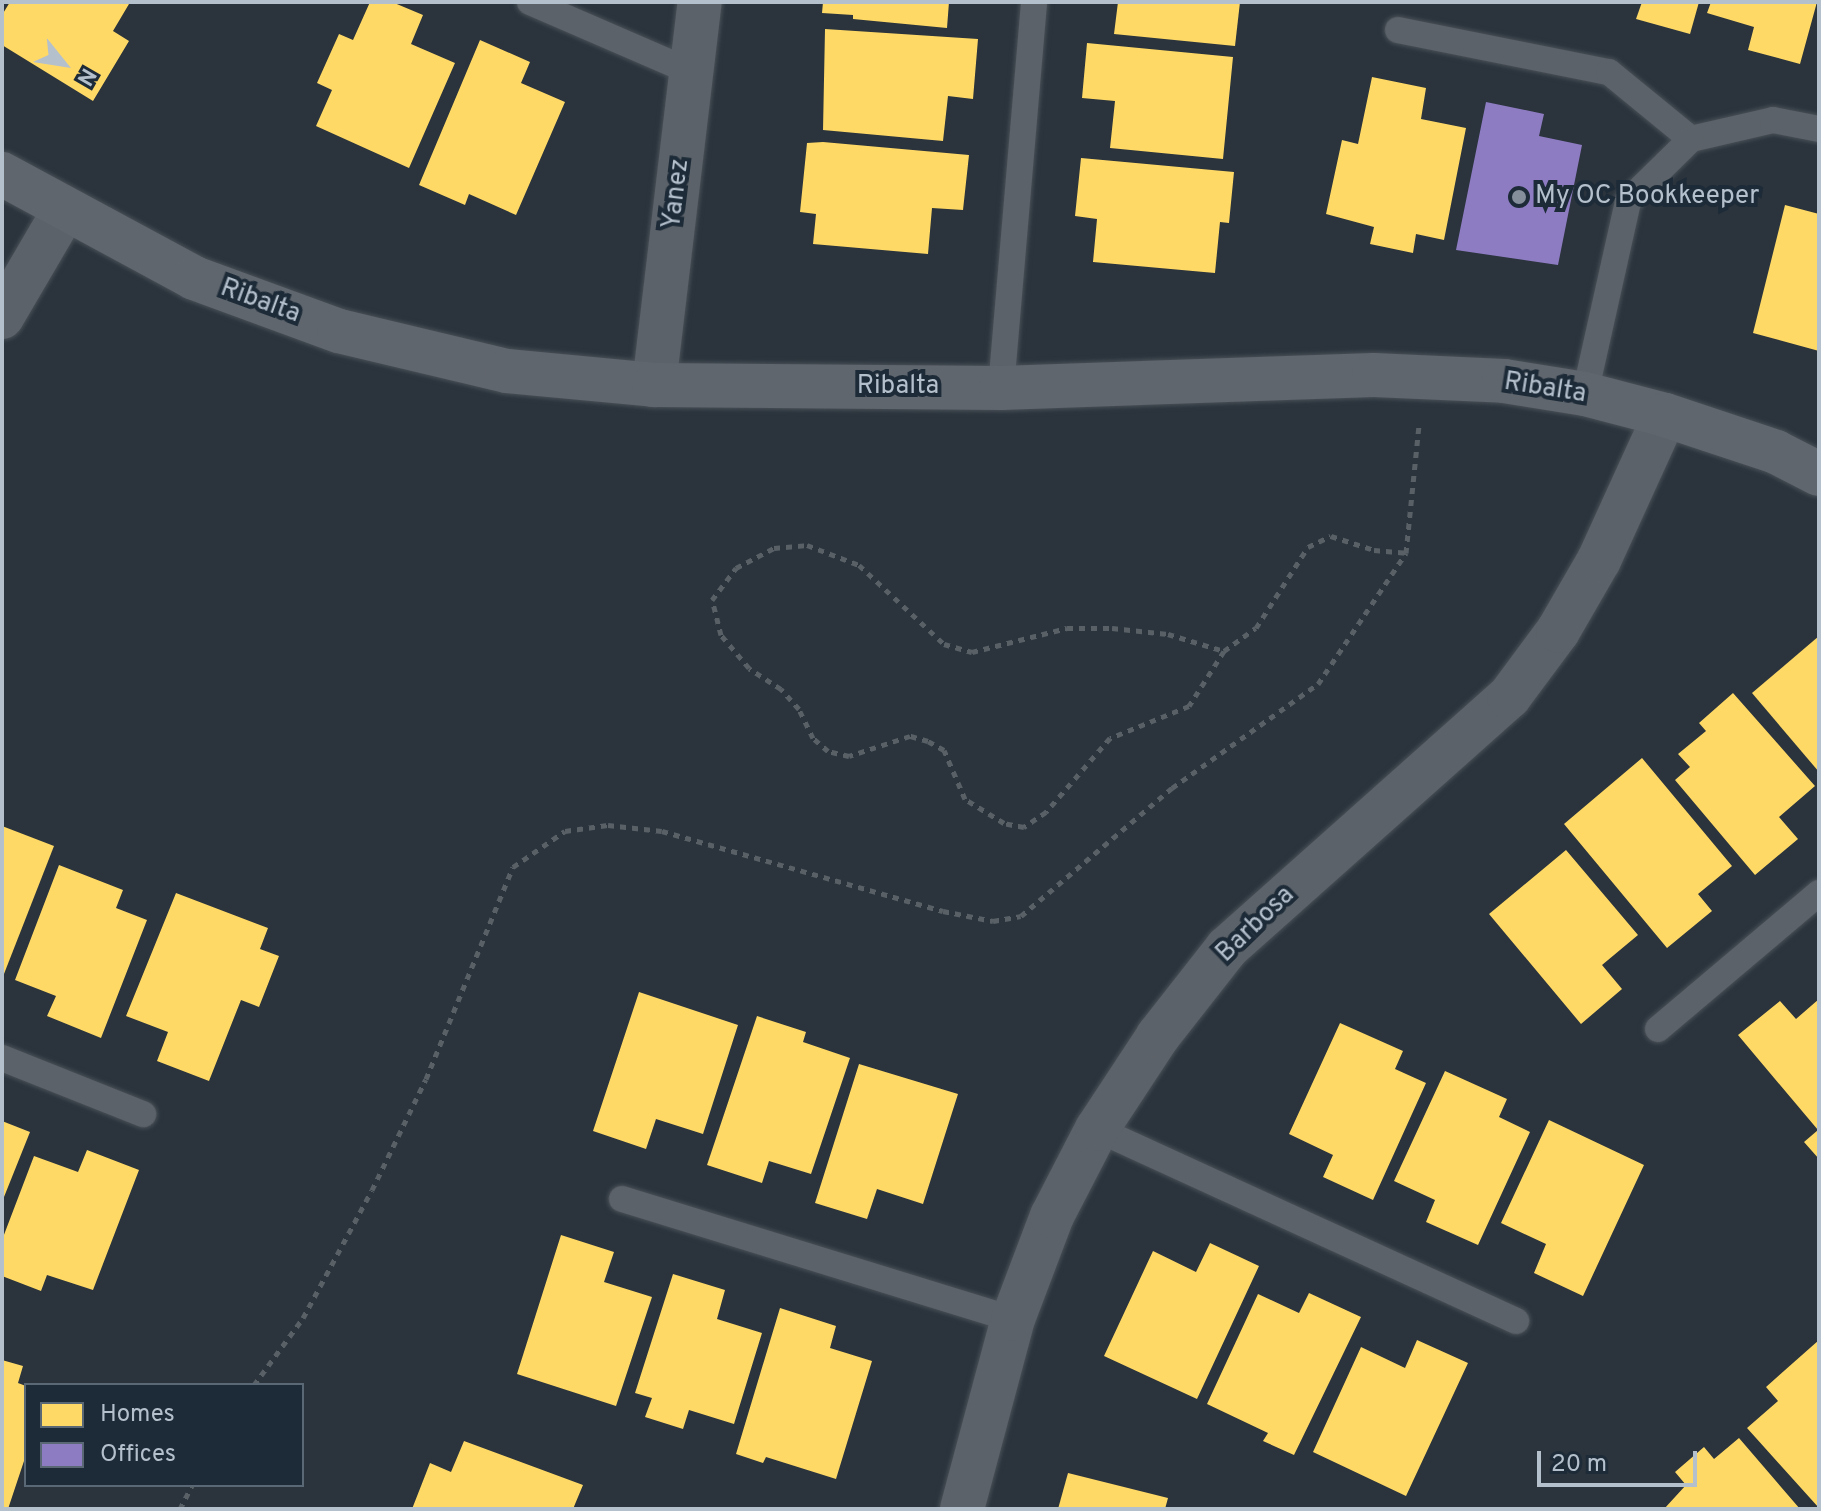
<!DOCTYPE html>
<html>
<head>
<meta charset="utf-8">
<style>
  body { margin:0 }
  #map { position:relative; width:1821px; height:1511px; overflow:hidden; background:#2b343d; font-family:Overpass,sans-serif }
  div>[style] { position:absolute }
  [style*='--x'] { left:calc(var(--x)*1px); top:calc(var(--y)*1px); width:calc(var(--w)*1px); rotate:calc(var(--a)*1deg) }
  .homes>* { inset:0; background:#ffd966 }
  .offices>* { inset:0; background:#8e7cc3 }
  .path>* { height:5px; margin-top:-2.5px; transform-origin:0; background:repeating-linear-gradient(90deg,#596167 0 6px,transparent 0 12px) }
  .roads { filter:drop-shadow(0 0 2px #495057) drop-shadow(0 0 2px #495057) }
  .lane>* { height:26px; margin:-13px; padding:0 13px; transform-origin:13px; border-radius:13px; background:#5c6269 }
  .street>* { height:44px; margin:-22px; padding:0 22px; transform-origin:22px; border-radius:22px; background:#5c6269 }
  .secondary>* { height:44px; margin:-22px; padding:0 22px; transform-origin:22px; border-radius:22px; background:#60666e }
  .dots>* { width:22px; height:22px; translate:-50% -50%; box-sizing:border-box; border:4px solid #1d2b38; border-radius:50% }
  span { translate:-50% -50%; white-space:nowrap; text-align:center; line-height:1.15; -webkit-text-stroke:8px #1d2b38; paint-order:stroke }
  .street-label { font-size:26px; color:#b5c0cd }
  .poi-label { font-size:26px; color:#b5c0cd }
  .left { translate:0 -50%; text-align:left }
  .frame { position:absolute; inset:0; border:4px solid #b5c0cd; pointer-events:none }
  .legend { position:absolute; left:24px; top:1383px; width:280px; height:104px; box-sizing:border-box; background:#1d2b38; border:2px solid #5a6774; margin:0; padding:10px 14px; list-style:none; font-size:24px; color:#b5c0cd }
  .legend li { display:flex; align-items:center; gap:16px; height:40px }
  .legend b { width:40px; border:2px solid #5a6774 }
  .north { position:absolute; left:24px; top:24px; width:80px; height:80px; -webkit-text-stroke:6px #1d2b38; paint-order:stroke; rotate:120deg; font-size:22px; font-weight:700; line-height:32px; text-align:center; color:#b5c0cd }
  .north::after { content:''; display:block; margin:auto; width:28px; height:36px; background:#b5c0cd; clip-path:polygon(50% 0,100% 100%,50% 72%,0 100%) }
  .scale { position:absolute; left:1537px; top:1451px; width:160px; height:36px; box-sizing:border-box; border:4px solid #b5c0cd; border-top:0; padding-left:10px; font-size:24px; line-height:28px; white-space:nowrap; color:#b5c0cd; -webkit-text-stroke:6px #1d2b38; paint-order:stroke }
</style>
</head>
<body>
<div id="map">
  <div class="homes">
    <div style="clip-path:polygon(10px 2px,129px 4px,113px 31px,129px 41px,93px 101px,2px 45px,2px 15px)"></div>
    <div style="clip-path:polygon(370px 2px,392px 2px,423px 15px,411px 44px,455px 63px,409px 168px,316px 126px,332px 90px,317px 83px,339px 34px,353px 40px)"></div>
    <div style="clip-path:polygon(823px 2px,949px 2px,947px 28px,853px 19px,853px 15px,822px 13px)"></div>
    <div style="clip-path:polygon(1118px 2px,1240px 2px,1235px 46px,1114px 34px)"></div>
    <div style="clip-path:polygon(1642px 2px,1699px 2px,1690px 34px,1636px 19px)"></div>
    <div style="clip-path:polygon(1711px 2px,1817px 2px,1800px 64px,1748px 50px,1754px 27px,1707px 13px)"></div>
    <div style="clip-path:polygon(825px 29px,978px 39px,973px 99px,948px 96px,943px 141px,823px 130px)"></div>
    <div style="clip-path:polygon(480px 40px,530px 62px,521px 83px,565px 102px,516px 215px,469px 194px,465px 205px,419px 185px)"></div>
    <div style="clip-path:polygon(1087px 43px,1233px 57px,1223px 159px,1110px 148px,1115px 101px,1082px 98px)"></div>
    <div style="clip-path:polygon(1372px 77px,1426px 88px,1421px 119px,1466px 128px,1444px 240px,1416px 234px,1413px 253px,1370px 244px,1374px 227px,1326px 214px,1342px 140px,1358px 144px)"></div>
    <div style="clip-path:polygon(823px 142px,969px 155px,963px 210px,932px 208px,928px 254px,813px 244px,816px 214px,800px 212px,807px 143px)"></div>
    <div style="clip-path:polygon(1081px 158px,1234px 172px,1229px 223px,1220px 222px,1215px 273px,1093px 262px,1097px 219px,1075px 216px)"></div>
    <div style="clip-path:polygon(1785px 205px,1819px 214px,1819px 351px,1753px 333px)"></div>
    <div style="clip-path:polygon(1819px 636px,1819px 772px,1752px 693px)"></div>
    <div style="clip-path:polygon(1733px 693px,1815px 786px,1779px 817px,1798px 839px,1755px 875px,1675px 780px,1690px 767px,1678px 754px,1706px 731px,1699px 723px)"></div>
    <div style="clip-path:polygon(1642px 758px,1732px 866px,1698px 894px,1712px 911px,1667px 948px,1564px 824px)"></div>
    <div style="clip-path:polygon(2px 826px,54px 846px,2px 979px)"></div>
    <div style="clip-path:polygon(1566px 850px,1638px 935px,1602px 965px,1622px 989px,1581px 1024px,1489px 914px)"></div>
    <div style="clip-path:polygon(59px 865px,123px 890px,116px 908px,147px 920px,101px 1038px,47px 1016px,56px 996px,15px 980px)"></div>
    <div style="clip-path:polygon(176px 893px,268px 928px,260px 949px,279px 956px,259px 1007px,241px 1000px,209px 1081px,157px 1061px,168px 1032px,126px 1016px)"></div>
    <div style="clip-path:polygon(639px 992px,738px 1025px,703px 1134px,656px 1119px,646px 1149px,593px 1131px)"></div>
    <div style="clip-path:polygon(1819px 999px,1819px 1159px,1804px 1142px,1818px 1130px,1738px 1035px,1780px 1001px,1796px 1019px)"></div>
    <div style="clip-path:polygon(757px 1016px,806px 1032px,803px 1042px,850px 1058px,811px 1174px,769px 1161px,762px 1183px,707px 1165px)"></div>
    <div style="clip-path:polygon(1340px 1023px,1403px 1051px,1395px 1069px,1426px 1083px,1373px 1200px,1323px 1177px,1333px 1155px,1289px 1134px)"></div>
    <div style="clip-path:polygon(859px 1064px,958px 1094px,923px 1204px,877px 1189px,867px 1219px,815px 1203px)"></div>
    <div style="clip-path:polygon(1445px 1071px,1507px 1099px,1499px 1117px,1530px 1132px,1478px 1245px,1426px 1222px,1435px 1200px,1394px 1181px)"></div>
    <div style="clip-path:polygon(1549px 1120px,1644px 1165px,1583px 1296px,1534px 1273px,1546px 1244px,1501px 1223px)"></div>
    <div style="clip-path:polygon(2px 1121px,30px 1132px,2px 1202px)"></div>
    <div style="clip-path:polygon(87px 1150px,139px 1170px,93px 1290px,47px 1275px,41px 1291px,2px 1276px,2px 1240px,34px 1156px,78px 1172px)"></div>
    <div style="clip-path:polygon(561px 1235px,614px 1252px,604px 1282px,652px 1297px,616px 1406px,517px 1374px)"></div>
    <div style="clip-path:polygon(1210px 1243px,1259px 1266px,1197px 1399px,1104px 1356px,1153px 1251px,1196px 1272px)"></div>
    <div style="clip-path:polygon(673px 1274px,725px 1290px,717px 1319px,762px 1333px,734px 1424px,689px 1410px,683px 1429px,645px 1417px,652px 1398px,635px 1393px)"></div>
    <div style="clip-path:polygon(1309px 1293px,1361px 1317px,1294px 1455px,1263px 1441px,1268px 1433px,1207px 1404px,1258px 1294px,1299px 1313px)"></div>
    <div style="clip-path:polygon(780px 1308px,836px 1326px,830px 1348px,872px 1361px,836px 1479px,766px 1457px,763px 1463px,736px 1454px)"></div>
    <div style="clip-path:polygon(1417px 1340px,1468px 1363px,1406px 1496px,1313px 1452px,1361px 1347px,1405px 1368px)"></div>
    <div style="clip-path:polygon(1819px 1340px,1819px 1508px,1747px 1428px,1778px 1401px,1766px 1387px)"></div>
    <div style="clip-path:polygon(2px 1360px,23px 1366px,18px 1383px,26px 1386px,26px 1455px,8px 1509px,2px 1509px)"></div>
    <div style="clip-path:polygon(1739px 1438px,1800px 1509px,1664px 1509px,1686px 1485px,1675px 1472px,1704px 1447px,1714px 1459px)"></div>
    <div style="clip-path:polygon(464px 1441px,583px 1485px,573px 1509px,412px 1509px,430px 1463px,451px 1472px)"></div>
    <div style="clip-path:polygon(1068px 1473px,1168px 1498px,1165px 1509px,1058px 1509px)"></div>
  </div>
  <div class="offices">
    <div style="clip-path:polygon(1486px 102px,1544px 114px,1539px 136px,1582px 145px,1558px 265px,1456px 250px)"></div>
  </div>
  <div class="path">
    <div style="--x:1224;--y:651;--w:65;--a:122.5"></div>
    <div style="--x:1189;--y:706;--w:85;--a:157.9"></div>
    <div style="--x:1110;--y:738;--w:98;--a:130.9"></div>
    <div style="--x:1046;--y:812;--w:27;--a:146"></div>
    <div style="--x:1024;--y:827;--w:20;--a:-169"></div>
    <div style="--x:1004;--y:823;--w:46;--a:-148.4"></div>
    <div style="--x:965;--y:799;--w:53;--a:-113.2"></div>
    <div style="--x:944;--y:750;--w:18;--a:-151"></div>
    <div style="--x:928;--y:741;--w:19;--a:-164"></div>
    <div style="--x:910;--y:736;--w:64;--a:161.8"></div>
    <div style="--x:849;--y:756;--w:22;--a:-167"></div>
    <div style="--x:828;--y:751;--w:20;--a:-139"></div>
    <div style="--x:813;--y:738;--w:32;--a:-116"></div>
    <div style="--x:799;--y:709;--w:27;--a:-132"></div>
    <div style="--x:781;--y:689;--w:38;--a:-147"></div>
    <div style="--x:749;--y:668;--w:43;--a:-130.3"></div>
    <div style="--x:721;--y:635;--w:36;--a:-104"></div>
    <div style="--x:712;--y:600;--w:40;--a:-53"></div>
    <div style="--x:736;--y:568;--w:43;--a:-27.8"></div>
    <div style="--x:774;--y:548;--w:33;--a:-5"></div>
    <div style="--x:807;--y:545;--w:56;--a:21"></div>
    <div style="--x:859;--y:565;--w:116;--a:42.9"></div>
    <div style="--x:944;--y:644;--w:29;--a:16"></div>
    <div style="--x:972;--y:652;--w:98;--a:-14.2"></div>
    <div style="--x:1067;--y:628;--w:45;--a:0"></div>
    <div style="--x:1112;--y:628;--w:56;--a:6.1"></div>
    <div style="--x:1168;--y:634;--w:59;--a:16.9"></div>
    <div style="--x:1224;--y:651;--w:39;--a:-36"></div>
    <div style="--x:1256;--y:628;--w:96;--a:-57.3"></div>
    <div style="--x:1308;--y:547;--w:25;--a:-26"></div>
    <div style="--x:1331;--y:536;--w:45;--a:18"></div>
    <div style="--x:1374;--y:550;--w:32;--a:5"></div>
    <div style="--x:254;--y:1385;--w:83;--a:-53.8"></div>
    <div style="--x:303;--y:1318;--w:145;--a:-61.7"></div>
    <div style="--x:372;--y:1190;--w:123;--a:-64.1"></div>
    <div style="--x:426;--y:1079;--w:229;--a:-67.7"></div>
    <div style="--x:513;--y:867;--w:63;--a:-34.7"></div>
    <div style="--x:565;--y:831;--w:43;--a:-7.9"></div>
    <div style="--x:608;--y:825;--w:54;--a:6.3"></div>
    <div style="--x:662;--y:831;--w:292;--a:15.9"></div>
    <div style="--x:943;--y:911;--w:51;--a:11.3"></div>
    <div style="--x:993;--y:921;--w:28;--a:-10"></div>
    <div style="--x:1021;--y:916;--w:198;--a:-40.3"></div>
    <div style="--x:1172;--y:788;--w:179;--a:-35.5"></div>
    <div style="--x:1318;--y:684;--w:158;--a:-56.1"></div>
    <div style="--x:1406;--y:553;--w:130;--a:-84.2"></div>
    <div style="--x:180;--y:1509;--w:27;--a:-63"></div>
  </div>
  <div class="roads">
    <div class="lane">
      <div style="--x:530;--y:2;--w:176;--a:23.4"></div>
      <div style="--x:1398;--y:30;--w:215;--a:11.3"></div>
      <div style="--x:1609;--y:72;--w:106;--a:39.3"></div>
      <div style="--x:1691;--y:139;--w:84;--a:-13"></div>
      <div style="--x:1773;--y:120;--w:47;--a:11.1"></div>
      <div style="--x:1001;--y:388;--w:387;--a:-85.1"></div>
      <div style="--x:1585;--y:394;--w:198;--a:-77.4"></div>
      <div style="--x:1628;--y:201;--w:88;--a:-44.5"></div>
      <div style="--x:1658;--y:1029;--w:211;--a:-40.2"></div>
      <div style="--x:2;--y:1058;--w:152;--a:21.7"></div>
      <div style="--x:1097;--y:1129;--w:461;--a:24.6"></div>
      <div style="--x:622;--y:1199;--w:409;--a:17.1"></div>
    </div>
    <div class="street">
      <div style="--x:2;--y:317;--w:125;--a:-59.7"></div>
      <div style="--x:654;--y:385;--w:386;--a:-83.2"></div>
      <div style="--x:962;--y:1509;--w:197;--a:-75"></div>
      <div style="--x:1013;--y:1319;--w:110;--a:-69.3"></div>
      <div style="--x:1052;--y:1216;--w:98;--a:-62.7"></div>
      <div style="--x:1097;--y:1129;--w:111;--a:-56.7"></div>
      <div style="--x:1158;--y:1036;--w:112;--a:-51.9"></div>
      <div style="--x:1227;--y:948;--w:378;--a:-41.7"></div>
      <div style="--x:1509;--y:697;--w:82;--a:-53.4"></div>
      <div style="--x:1558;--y:631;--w:82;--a:-60"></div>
      <div style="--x:1599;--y:560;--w:159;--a:-65.5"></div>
    </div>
    <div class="secondary">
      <div style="--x:2;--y:174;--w:218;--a:28.4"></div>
      <div style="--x:194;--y:278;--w:154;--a:20.1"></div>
      <div style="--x:339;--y:331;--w:173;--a:13.4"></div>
      <div style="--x:507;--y:371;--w:148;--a:5.4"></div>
      <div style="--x:654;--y:385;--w:347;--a:0.5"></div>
      <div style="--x:1001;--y:388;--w:373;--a:-2"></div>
      <div style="--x:1374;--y:375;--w:130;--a:2.6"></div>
      <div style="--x:1504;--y:381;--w:82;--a:9.1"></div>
      <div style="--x:1585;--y:394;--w:83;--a:14.7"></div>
      <div style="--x:1665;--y:415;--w:117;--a:18.4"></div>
      <div style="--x:1776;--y:452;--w:48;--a:27.1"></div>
    </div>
  </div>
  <div class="dots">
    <div style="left:1519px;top:197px;background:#858f9b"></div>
  </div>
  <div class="street-label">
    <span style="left:677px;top:194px;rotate:-83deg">Yanez</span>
    <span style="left:260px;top:302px;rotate:20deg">Ribalta</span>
    <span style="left:898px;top:387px">Ribalta</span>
    <span style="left:1545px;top:389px;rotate:9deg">Ribalta</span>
    <span style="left:1256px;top:925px;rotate:-44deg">Barbosa</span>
  </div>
  <div class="poi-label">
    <span class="left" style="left:1535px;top:197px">My OC Bookkeeper</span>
  </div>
  <div class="frame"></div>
  <ul class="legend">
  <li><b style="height:22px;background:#ffd966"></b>Homes</li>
  <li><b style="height:22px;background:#8e7cc3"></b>Offices</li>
  </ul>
  <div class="north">N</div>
  <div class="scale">20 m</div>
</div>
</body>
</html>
